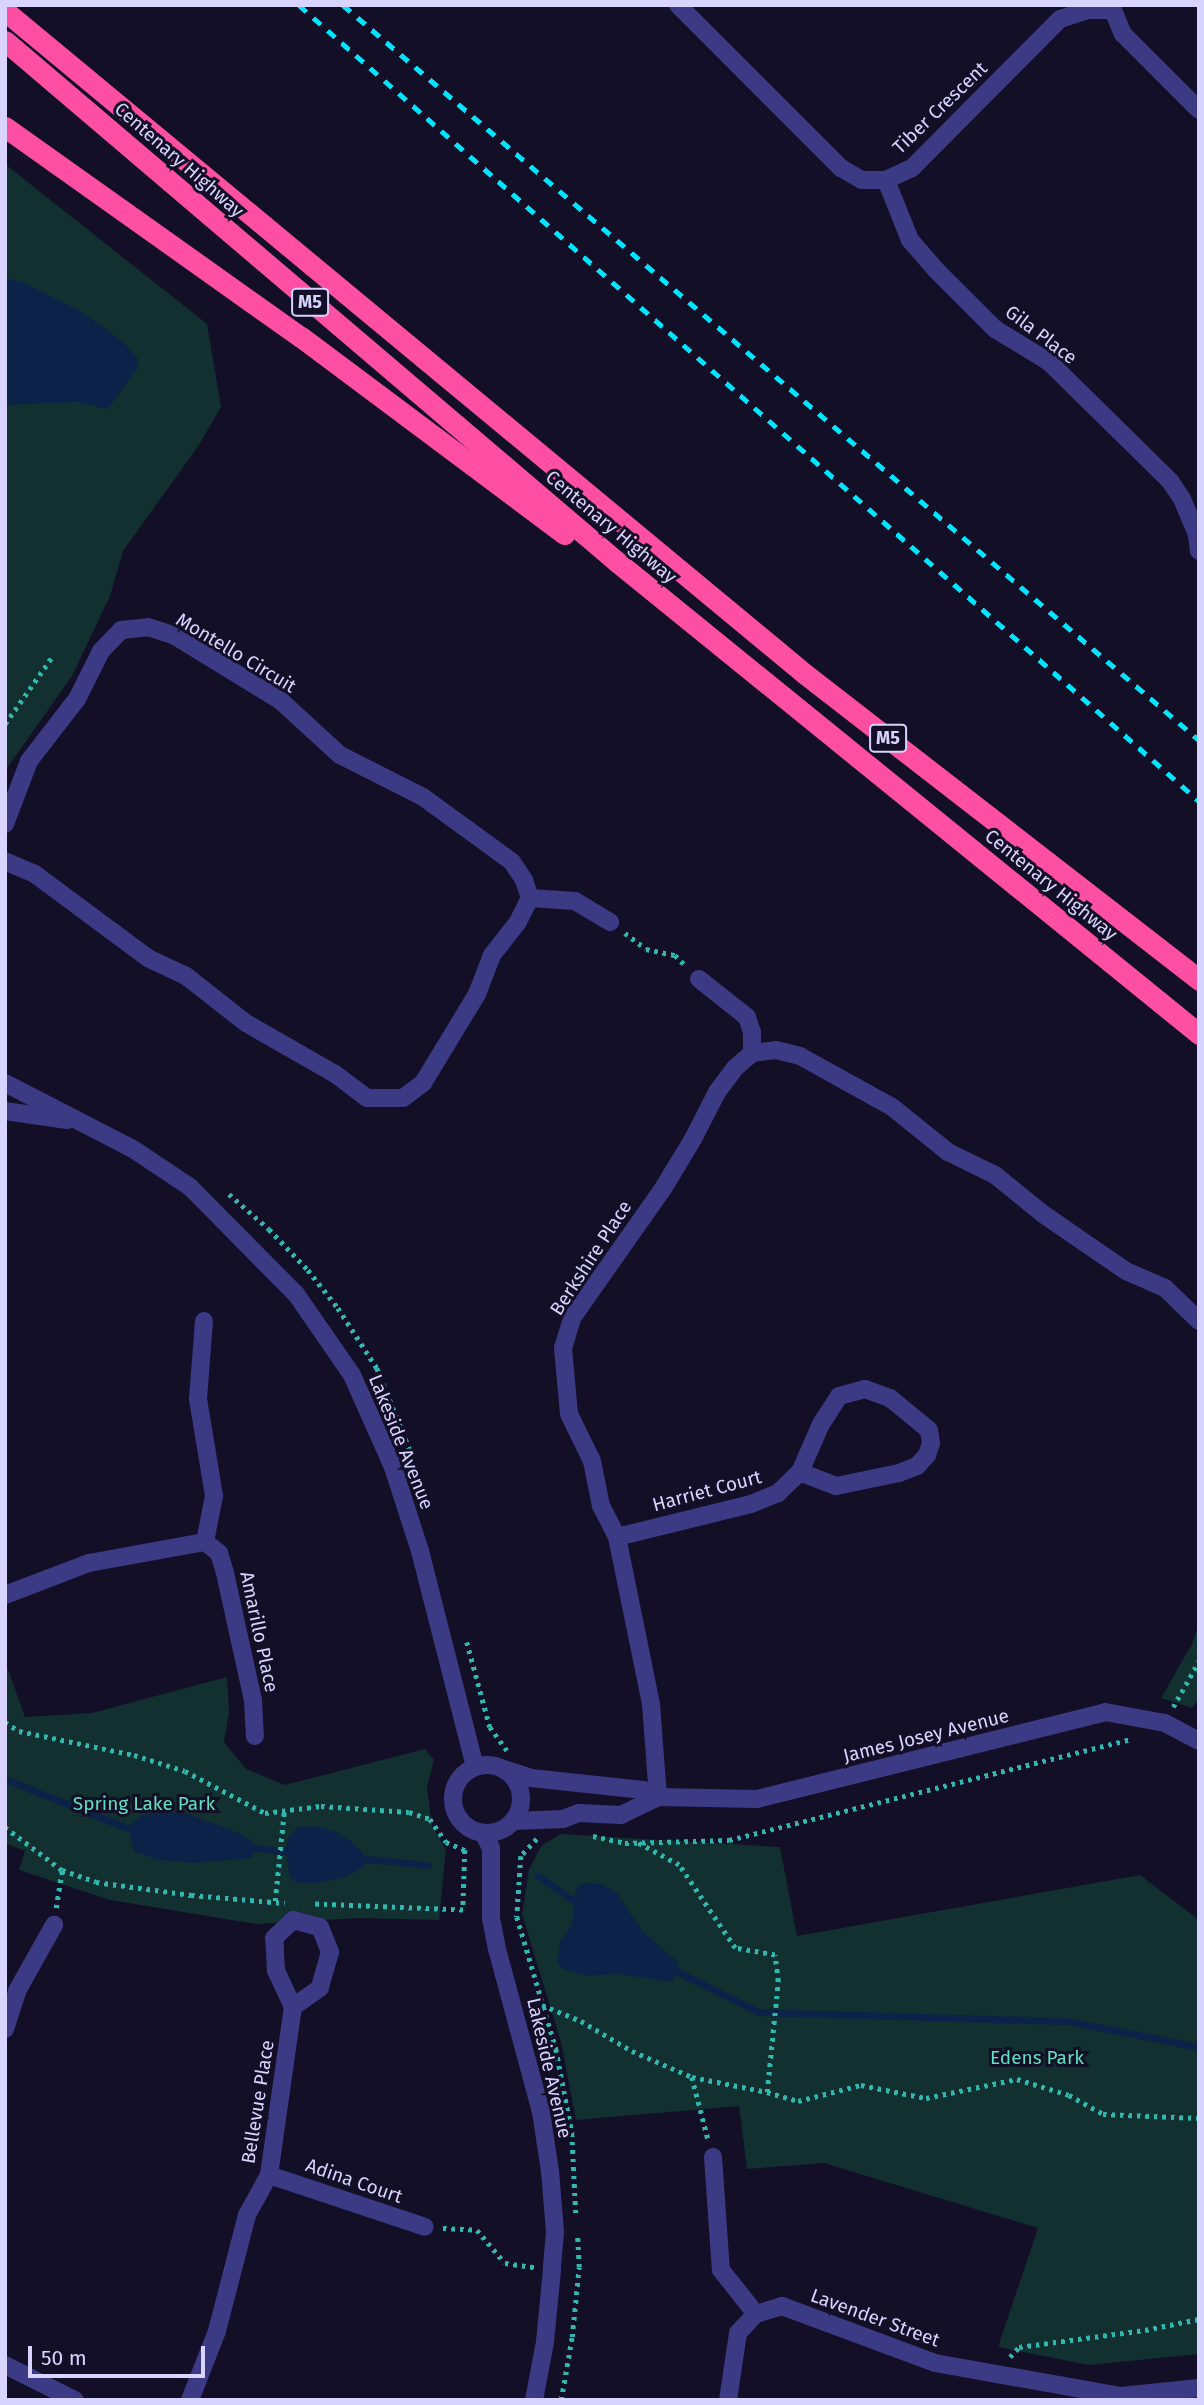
<!DOCTYPE html>
<html>
<head>
<meta charset="utf-8">
<style>
  body { margin:0 }
  #map { position:relative; width:1204px; height:2405px; overflow:hidden; background:#130f26; font-family:"Fira Sans",sans-serif }
  div>[style] { position:absolute }
  [style*='--x'] { left:calc(var(--x)*1px); top:calc(var(--y)*1px); width:calc(var(--w)*1px); rotate:calc(var(--a)*1deg) }
  .green>* { inset:0; background:#12302f }
  .water>* { inset:0; background:#0c2248 }
  .stream>* { height:7px; margin:-3.5px; padding:0 3.5px; transform-origin:3.5px; border-radius:3.5px; background:#0c2248 }
  .path>* { height:4.5px; margin-top:-2.25px; transform-origin:0; background:repeating-linear-gradient(90deg,#2fb8b0 0 3.5px,transparent 0 8.5px) }
  .minor>* { height:18px; margin:-9px; padding:0 9px; transform-origin:9px; border-radius:9px; background:#3d3a85 }
  .minor>.ring { margin:-9px; padding:0; box-sizing:content-box; background:none; border:18px solid #3d3a85; border-radius:50% }
  .highway>* { height:21px; margin:-10.5px; padding:0 10.5px; transform-origin:10.5px; border-radius:10.5px; background:#ff4fa3 }
  .rail>* { height:5px; margin-top:-2.5px; transform-origin:0; background:repeating-linear-gradient(90deg,#00e5ff 0 10px,transparent 0 19px) }
  span { translate:-50% -50%; white-space:nowrap; text-align:center; line-height:1.15; -webkit-text-stroke:6px #130f26; paint-order:stroke }
  .shield-label span { padding:2px 5px; background:#130f26; border:2px solid; border-radius:5px; -webkit-text-stroke-width:0 }
  .shield-label { font-size:18px; color:#d9d4ff; font-weight:700 }
  .street-label { font-size:19px; color:#d9d4ff }
  .park-label { font-size:19px; color:#5fe0c0 }
  .frame { position:absolute; inset:0; border:7px solid #d9d4ff; pointer-events:none }
  .scale { position:absolute; left:28px; top:2346px; width:177px; height:32px; box-sizing:border-box; border:4px solid #d9d4ff; border-top:0; padding-left:9px; font-size:21px; line-height:24px; white-space:nowrap; color:#d9d4ff; -webkit-text-stroke:5px #130f26; paint-order:stroke }
</style>
</head>
<body>
<div id="map">
  <div class="green">
    <div style="clip-path:polygon(5px 164px,207px 324px,221px 407px,199px 445px,123px 551px,110px 596px,72px 676px,5px 771px)"></div>
    <div style="clip-path:polygon(1199px 1623px,1199px 1698px,1192px 1708px,1161px 1698px,1192px 1644px)"></div>
    <div style="clip-path:polygon(5px 1661px,25px 1717px,92px 1713px,227px 1677px,229px 1712px,224px 1742px,246px 1769px,285px 1785px,425px 1749px,434px 1760px,427px 1787px,432px 1826px,446px 1850px,439px 1920px,358px 1918px,256px 1924px,110px 1900px,19px 1870px,25px 1851px,5px 1843px)"></div>
    <div style="clip-path:polygon(561px 1834px,780px 1847px,797px 1936px,1140px 1875px,1199px 1920px,1199px 2354px,1089px 2365px,998px 2347px,1038px 2228px,824px 2163px,747px 2169px,739px 2106px,576px 2120px,561px 2042px,522px 1914px,529px 1869px,542px 1845px)"></div>
  </div>
  <div class="water">
    <div style="clip-path:polygon(5px 278px,22px 282px,82px 312px,123px 342px,138px 358px,138px 367px,108px 409px,76px 402px,5px 405px)"></div>
    <div style="clip-path:polygon(181px 1812px,234px 1831px,254px 1842px,253px 1858px,194px 1863px,159px 1860px,135px 1852px,131px 1842px,131px 1825px,142px 1815px)"></div>
    <div style="clip-path:polygon(315px 1826px,336px 1832px,351px 1841px,367px 1857px,364px 1867px,345px 1877px,319px 1883px,299px 1883px,290px 1878px,285px 1849px,289px 1837px,298px 1827px)"></div>
    <div style="clip-path:polygon(587px 1883px,601px 1884px,616px 1892px,642px 1931px,679px 1963px,673px 1982px,618px 1974px,585px 1976px,563px 1969px,557px 1963px,560px 1942px,572px 1924px,574px 1895px,578px 1886px)"></div>
  </div>
  <div class="stream">
    <div style="--x:5;--y:1779;--w:144;--a:21.9"></div>
    <div style="--x:244;--y:1847;--w:51;--a:5.6"></div>
    <div style="--x:359;--y:1858;--w:69;--a:5.8"></div>
    <div style="--x:538;--y:1876;--w:51;--a:34.6"></div>
    <div style="--x:670;--y:1968;--w:99;--a:26.3"></div>
    <div style="--x:759;--y:2012;--w:308;--a:1.7"></div>
    <div style="--x:1067;--y:2021;--w:135;--a:11.1"></div>
  </div>
  <div class="path">
    <div style="--x:5;--y:724;--w:82;--a:-55"></div>
    <div style="--x:625;--y:933;--w:26;--a:37"></div>
    <div style="--x:646;--y:949;--w:30;--a:12"></div>
    <div style="--x:675;--y:955;--w:16;--a:45"></div>
    <div style="--x:229;--y:1194;--w:53;--a:41.2"></div>
    <div style="--x:269;--y:1229;--w:57;--a:46.4"></div>
    <div style="--x:308;--y:1270;--w:48;--a:51.7"></div>
    <div style="--x:338;--y:1308;--w:72;--a:57"></div>
    <div style="--x:377;--y:1368;--w:94;--a:68.1"></div>
    <div style="--x:467;--y:1642;--w:88;--a:74.9"></div>
    <div style="--x:490;--y:1727;--w:29;--a:54"></div>
    <div style="--x:1173;--y:1707;--w:53;--a:-60.5"></div>
    <div style="--x:5;--y:1722;--w:17;--a:33"></div>
    <div style="--x:19;--y:1731;--w:117;--a:11.8"></div>
    <div style="--x:134;--y:1755;--w:53;--a:17.4"></div>
    <div style="--x:185;--y:1771;--w:90;--a:27.7"></div>
    <div style="--x:265;--y:1813;--w:56;--a:-7.1"></div>
    <div style="--x:321;--y:1806;--w:88;--a:3.9"></div>
    <div style="--x:409;--y:1812;--w:22;--a:18"></div>
    <div style="--x:430;--y:1819;--w:28;--a:55"></div>
    <div style="--x:446;--y:1842;--w:21;--a:23"></div>
    <div style="--x:465;--y:1850;--w:60;--a:91.9"></div>
    <div style="--x:463;--y:1910;--w:148;--a:-177.7"></div>
    <div style="--x:5;--y:1827;--w:71;--a:37"></div>
    <div style="--x:62;--y:1870;--w:36;--a:19"></div>
    <div style="--x:96;--y:1882;--w:96;--a:7.8"></div>
    <div style="--x:191;--y:1895;--w:94;--a:4.9"></div>
    <div style="--x:593;--y:1836;--w:33;--a:12"></div>
    <div style="--x:625;--y:1843;--w:104;--a:-1.7"></div>
    <div style="--x:729;--y:1840;--w:414;--a:-14.1"></div>
    <div style="--x:537;--y:1839;--w:23;--a:133"></div>
    <div style="--x:521;--y:1856;--w:61;--a:93.8"></div>
    <div style="--x:517;--y:1917;--w:138;--a:73.5"></div>
    <div style="--x:556;--y:2049;--w:86;--a:79.2"></div>
    <div style="--x:572;--y:2133;--w:82;--a:87.2"></div>
    <div style="--x:275;--y:1901;--w:89;--a:-84.2"></div>
    <div style="--x:56;--y:1908;--w:38;--a:-81"></div>
    <div style="--x:542;--y:2005;--w:42;--a:22.3"></div>
    <div style="--x:581;--y:2021;--w:59;--a:30.5"></div>
    <div style="--x:632;--y:2051;--w:65;--a:23.4"></div>
    <div style="--x:692;--y:2077;--w:76;--a:11.3"></div>
    <div style="--x:767;--y:2092;--w:112;--a:-84.3"></div>
    <div style="--x:778;--y:1981;--w:26;--a:-97"></div>
    <div style="--x:775;--y:1955;--w:41;--a:-170.1"></div>
    <div style="--x:735;--y:1948;--w:100;--a:-124"></div>
    <div style="--x:679;--y:1865;--w:47;--a:-151.8"></div>
    <div style="--x:692;--y:2077;--w:64;--a:75.5"></div>
    <div style="--x:767;--y:2092;--w:32;--a:16"></div>
    <div style="--x:798;--y:2101;--w:65;--a:-14.3"></div>
    <div style="--x:861;--y:2085;--w:66;--a:11.3"></div>
    <div style="--x:926;--y:2098;--w:93;--a:-11.8"></div>
    <div style="--x:1017;--y:2079;--w:54;--a:17.1"></div>
    <div style="--x:1069;--y:2095;--w:39;--a:29"></div>
    <div style="--x:1103;--y:2114;--w:96;--a:2.4"></div>
    <div style="--x:443;--y:2228;--w:34;--a:3"></div>
    <div style="--x:477;--y:2230;--w:43;--a:49.7"></div>
    <div style="--x:505;--y:2263;--w:30;--a:8"></div>
    <div style="--x:1010;--y:2357;--w:13;--a:-48"></div>
    <div style="--x:1019;--y:2347;--w:127;--a:-7.7"></div>
    <div style="--x:1145;--y:2330;--w:55;--a:-11.5"></div>
    <div style="--x:561;--y:2400;--w:64;--a:-80.1"></div>
    <div style="--x:572;--y:2337;--w:70;--a:-84.3"></div>
    <div style="--x:579;--y:2267;--w:33;--a:-93"></div>
  </div>
  <div class="minor">
    <div style="--x:678;--y:5;--w:231;--a:45"></div>
    <div style="--x:841;--y:168;--w:24;--a:30"></div>
    <div style="--x:862;--y:180;--w:24;--a:0"></div>
    <div style="--x:886;--y:180;--w:29;--a:-25"></div>
    <div style="--x:912;--y:168;--w:210;--a:-45.2"></div>
    <div style="--x:1060;--y:19;--w:28;--a:-18"></div>
    <div style="--x:1087;--y:10;--w:24;--a:0"></div>
    <div style="--x:1111;--y:5;--w:31;--a:68"></div>
    <div style="--x:1123;--y:34;--w:107;--a:45"></div>
    <div style="--x:886;--y:180;--w:65;--a:68.2"></div>
    <div style="--x:910;--y:240;--w:40;--a:49"></div>
    <div style="--x:936;--y:270;--w:83;--a:45"></div>
    <div style="--x:995;--y:329;--w:63;--a:31.4"></div>
    <div style="--x:1049;--y:362;--w:170;--a:44.5"></div>
    <div style="--x:1170;--y:481;--w:22;--a:56"></div>
    <div style="--x:1182;--y:499;--w:39;--a:67"></div>
    <div style="--x:1197;--y:535;--w:16;--a:83"></div>
    <div style="--x:5;--y:824;--w:67;--a:-69.1"></div>
    <div style="--x:29;--y:761;--w:78;--a:-52.3"></div>
    <div style="--x:77;--y:699;--w:54;--a:-63.4"></div>
    <div style="--x:101;--y:651;--w:29;--a:-46"></div>
    <div style="--x:121;--y:630;--w:27;--a:-6"></div>
    <div style="--x:148;--y:627;--w:28;--a:18"></div>
    <div style="--x:175;--y:636;--w:124;--a:31.5"></div>
    <div style="--x:281;--y:701;--w:80;--a:42.5"></div>
    <div style="--x:340;--y:755;--w:93;--a:26.8"></div>
    <div style="--x:423;--y:797;--w:110;--a:36.1"></div>
    <div style="--x:512;--y:862;--w:22;--a:56"></div>
    <div style="--x:524;--y:880;--w:19;--a:72"></div>
    <div style="--x:530;--y:898;--w:27;--a:117"></div>
    <div style="--x:518;--y:922;--w:42;--a:128.2"></div>
    <div style="--x:492;--y:955;--w:42;--a:111"></div>
    <div style="--x:477;--y:994;--w:104;--a:121.2"></div>
    <div style="--x:423;--y:1083;--w:25;--a:143"></div>
    <div style="--x:403;--y:1098;--w:36;--a:180"></div>
    <div style="--x:367;--y:1098;--w:40;--a:-143"></div>
    <div style="--x:335;--y:1074;--w:103;--a:-150.2"></div>
    <div style="--x:246;--y:1023;--w:76;--a:-141.9"></div>
    <div style="--x:186;--y:976;--w:42;--a:-154.7"></div>
    <div style="--x:148;--y:958;--w:141;--a:-143.4"></div>
    <div style="--x:35;--y:874;--w:33;--a:-157"></div>
    <div style="--x:530;--y:898;--w:45;--a:3.8"></div>
    <div style="--x:575;--y:901;--w:41;--a:31"></div>
    <div style="--x:699;--y:979;--w:61;--a:38.4"></div>
    <div style="--x:747;--y:1017;--w:16;--a:72"></div>
    <div style="--x:752;--y:1032;--w:21;--a:90"></div>
    <div style="--x:5;--y:1083;--w:144;--a:27.3"></div>
    <div style="--x:133;--y:1149;--w:69;--a:33.7"></div>
    <div style="--x:190;--y:1187;--w:151;--a:45.3"></div>
    <div style="--x:296;--y:1294;--w:98;--a:55.3"></div>
    <div style="--x:352;--y:1375;--w:101;--a:66"></div>
    <div style="--x:393;--y:1467;--w:88;--a:72.2"></div>
    <div style="--x:420;--y:1551;--w:222;--a:75.7"></div>
    <div style="--x:5;--y:1111;--w:63;--a:8.3"></div>
    <div style="--x:204;--y:1321;--w:78;--a:94.4"></div>
    <div style="--x:198;--y:1399;--w:98;--a:80.6"></div>
    <div style="--x:214;--y:1496;--w:47;--a:101.1"></div>
    <div style="--x:617;--y:1537;--w:138;--a:-13.8"></div>
    <div style="--x:751;--y:1504;--w:29;--a:-22"></div>
    <div style="--x:778;--y:1493;--w:30;--a:-44"></div>
    <div style="--x:800;--y:1472;--w:52;--a:-66.4"></div>
    <div style="--x:821;--y:1424;--w:33;--a:-57"></div>
    <div style="--x:839;--y:1396;--w:27;--a:-15"></div>
    <div style="--x:865;--y:1389;--w:27;--a:20"></div>
    <div style="--x:890;--y:1398;--w:50;--a:39.4"></div>
    <div style="--x:929;--y:1430;--w:13;--a:81"></div>
    <div style="--x:931;--y:1443;--w:13;--a:108"></div>
    <div style="--x:927;--y:1455;--w:15;--a:132"></div>
    <div style="--x:917;--y:1466;--w:19;--a:159"></div>
    <div style="--x:899;--y:1473;--w:64;--a:168.3"></div>
    <div style="--x:836;--y:1486;--w:39;--a:-159"></div>
    <div style="--x:5;--y:1595;--w:90;--a:-20.9"></div>
    <div style="--x:89;--y:1563;--w:118;--a:-10.3"></div>
    <div style="--x:205;--y:1542;--w:18;--a:38"></div>
    <div style="--x:219;--y:1553;--w:21;--a:73"></div>
    <div style="--x:225;--y:1573;--w:130;--a:77.6"></div>
    <div style="--x:253;--y:1700;--w:36;--a:87"></div>
    <div class="ring" style="left:453px;top:1765px;width:50px;height:50px"></div>
    <div style="--x:507;--y:1770;--w:25;--a:18"></div>
    <div style="--x:531;--y:1778;--w:113;--a:6.1"></div>
    <div style="--x:643;--y:1790;--w:17;--a:25"></div>
    <div style="--x:658;--y:1797;--w:99;--a:1.2"></div>
    <div style="--x:757;--y:1799;--w:359;--a:-14"></div>
    <div style="--x:1105;--y:1712;--w:61;--a:10.4"></div>
    <div style="--x:1165;--y:1723;--w:38;--a:28"></div>
    <div style="--x:658;--y:1797;--w:93;--a:-94.3"></div>
    <div style="--x:651;--y:1704;--w:170;--a:-101.5"></div>
    <div style="--x:617;--y:1537;--w:35;--a:-117"></div>
    <div style="--x:601;--y:1506;--w:46;--a:-101.3"></div>
    <div style="--x:592;--y:1461;--w:52;--a:-116.1"></div>
    <div style="--x:569;--y:1414;--w:66;--a:-95.2"></div>
    <div style="--x:563;--y:1348;--w:31;--a:-73"></div>
    <div style="--x:572;--y:1318;--w:160;--a:-54.9"></div>
    <div style="--x:664;--y:1187;--w:56;--a:-58.9"></div>
    <div style="--x:693;--y:1139;--w:53;--a:-62.9"></div>
    <div style="--x:717;--y:1092;--w:30;--a:-53"></div>
    <div style="--x:735;--y:1068;--w:23;--a:-41"></div>
    <div style="--x:752;--y:1053;--w:24;--a:-7"></div>
    <div style="--x:776;--y:1050;--w:25;--a:14"></div>
    <div style="--x:800;--y:1056;--w:105;--a:29"></div>
    <div style="--x:892;--y:1107;--w:72;--a:38.8"></div>
    <div style="--x:948;--y:1152;--w:52;--a:26.1"></div>
    <div style="--x:995;--y:1175;--w:62;--a:39.1"></div>
    <div style="--x:1043;--y:1214;--w:101;--a:34.5"></div>
    <div style="--x:1126;--y:1271;--w:43;--a:23.6"></div>
    <div style="--x:1165;--y:1288;--w:47;--a:44.1"></div>
    <div style="--x:513;--y:1821;--w:50;--a:-2.3"></div>
    <div style="--x:563;--y:1819;--w:17;--a:-21"></div>
    <div style="--x:579;--y:1813;--w:42;--a:2.7"></div>
    <div style="--x:621;--y:1815;--w:41;--a:-25.9"></div>
    <div style="--x:483;--y:1833;--w:17;--a:62"></div>
    <div style="--x:491;--y:1848;--w:70;--a:90"></div>
    <div style="--x:491;--y:1918;--w:32;--a:79"></div>
    <div style="--x:497;--y:1949;--w:169;--a:74.9"></div>
    <div style="--x:541;--y:2112;--w:60;--a:81.3"></div>
    <div style="--x:550;--y:2171;--w:61;--a:85.3"></div>
    <div style="--x:555;--y:2232;--w:38;--a:95"></div>
    <div style="--x:552;--y:2270;--w:72;--a:95.6"></div>
    <div style="--x:545;--y:2342;--w:59;--a:100.7"></div>
    <div style="--x:5;--y:2029;--w:40;--a:-72"></div>
    <div style="--x:17;--y:1991;--w:76;--a:-60.7"></div>
    <div style="--x:713;--y:2157;--w:113;--a:86"></div>
    <div style="--x:721;--y:2270;--w:56;--a:51.5"></div>
    <div style="--x:269;--y:2175;--w:164;--a:18.4"></div>
    <div style="--x:5;--y:2365;--w:78;--a:26.6"></div>
    <div style="--x:190;--y:2400;--w:74;--a:-68.6"></div>
    <div style="--x:217;--y:2331;--w:120;--a:-75.5"></div>
    <div style="--x:247;--y:2215;--w:46;--a:-61.2"></div>
    <div style="--x:269;--y:2175;--w:170;--a:-81.9"></div>
    <div style="--x:293;--y:2007;--w:40;--a:-115"></div>
    <div style="--x:276;--y:1971;--w:33;--a:-93"></div>
    <div style="--x:274;--y:1938;--w:26;--a:-43"></div>
    <div style="--x:293;--y:1920;--w:28;--a:15"></div>
    <div style="--x:320;--y:1927;--w:27;--a:68"></div>
    <div style="--x:330;--y:1952;--w:37;--a:106"></div>
    <div style="--x:320;--y:1988;--w:33;--a:145"></div>
    <div style="--x:728;--y:2400;--w:68;--a:-81.5"></div>
    <div style="--x:738;--y:2333;--w:26;--a:-47"></div>
    <div style="--x:756;--y:2314;--w:27;--a:-17"></div>
    <div style="--x:782;--y:2306;--w:163;--a:20.4"></div>
    <div style="--x:935;--y:2363;--w:189;--a:10.1"></div>
    <div style="--x:1121;--y:2396;--w:78;--a:-5.9"></div>
  </div>
  <div class="highway">
    <div style="--x:5;--y:11;--w:1039;--a:39.65"></div>
    <div style="--x:805;--y:674;--w:499;--a:37.8"></div>
    <div style="--x:5;--y:41;--w:802;--a:40.4"></div>
    <div style="--x:616;--y:561;--w:751;--a:39.05"></div>
    <div style="--x:5;--y:127;--w:363;--a:35.4"></div>
    <div style="--x:301;--y:337;--w:329;--a:36.8"></div>
  </div>
  <div class="rail">
    <div style="--x:299;--y:5;--w:1202;--a:41.49"></div>
    <div style="--x:343;--y:5;--w:1128;--a:40.65"></div>
  </div>
  <div class="shield-label">
    <span style="left:310px;top:302px">M5</span>
    <span style="left:888px;top:738px">M5</span>
  </div>
  <div class="street-label">
    <span style="left:940px;top:108px;rotate:-44deg">Tiber Crescent</span>
    <span style="left:179px;top:160px;rotate:41deg">Centenary Highway</span>
    <span style="left:1041px;top:335px;rotate:37deg">Gila Place</span>
    <span style="left:611px;top:527px;rotate:40deg">Centenary Highway</span>
    <span style="left:236px;top:653px;rotate:31deg">Montello Circuit</span>
    <span style="left:1051px;top:885px;rotate:39deg">Centenary Highway</span>
    <span style="left:591px;top:1258px;rotate:-57deg">Berkshire Place</span>
    <span style="left:401px;top:1442px;rotate:68deg">Lakeside Avenue</span>
    <span style="left:707px;top:1491px;rotate:-15deg">Harriet Court</span>
    <span style="left:259px;top:1632px;rotate:78deg">Amarillo Place</span>
    <span style="left:926px;top:1736px;rotate:-14deg">James Josey Avenue</span>
    <span style="left:549px;top:2068px;rotate:77deg">Lakeside Avenue</span>
    <span style="left:258px;top:2102px;rotate:-81deg">Bellevue Place</span>
    <span style="left:354px;top:2181px;rotate:19deg">Adina Court</span>
    <span style="left:875px;top:2318px;rotate:20deg">Lavender Street</span>
  </div>
  <div class="park-label">
    <span style="left:144px;top:1804px">Spring Lake Park</span>
    <span style="left:1037px;top:2058px">Edens Park</span>
  </div>
  <div class="frame"></div>
  <div class="scale">50 m</div>
</div>
</body>
</html>
